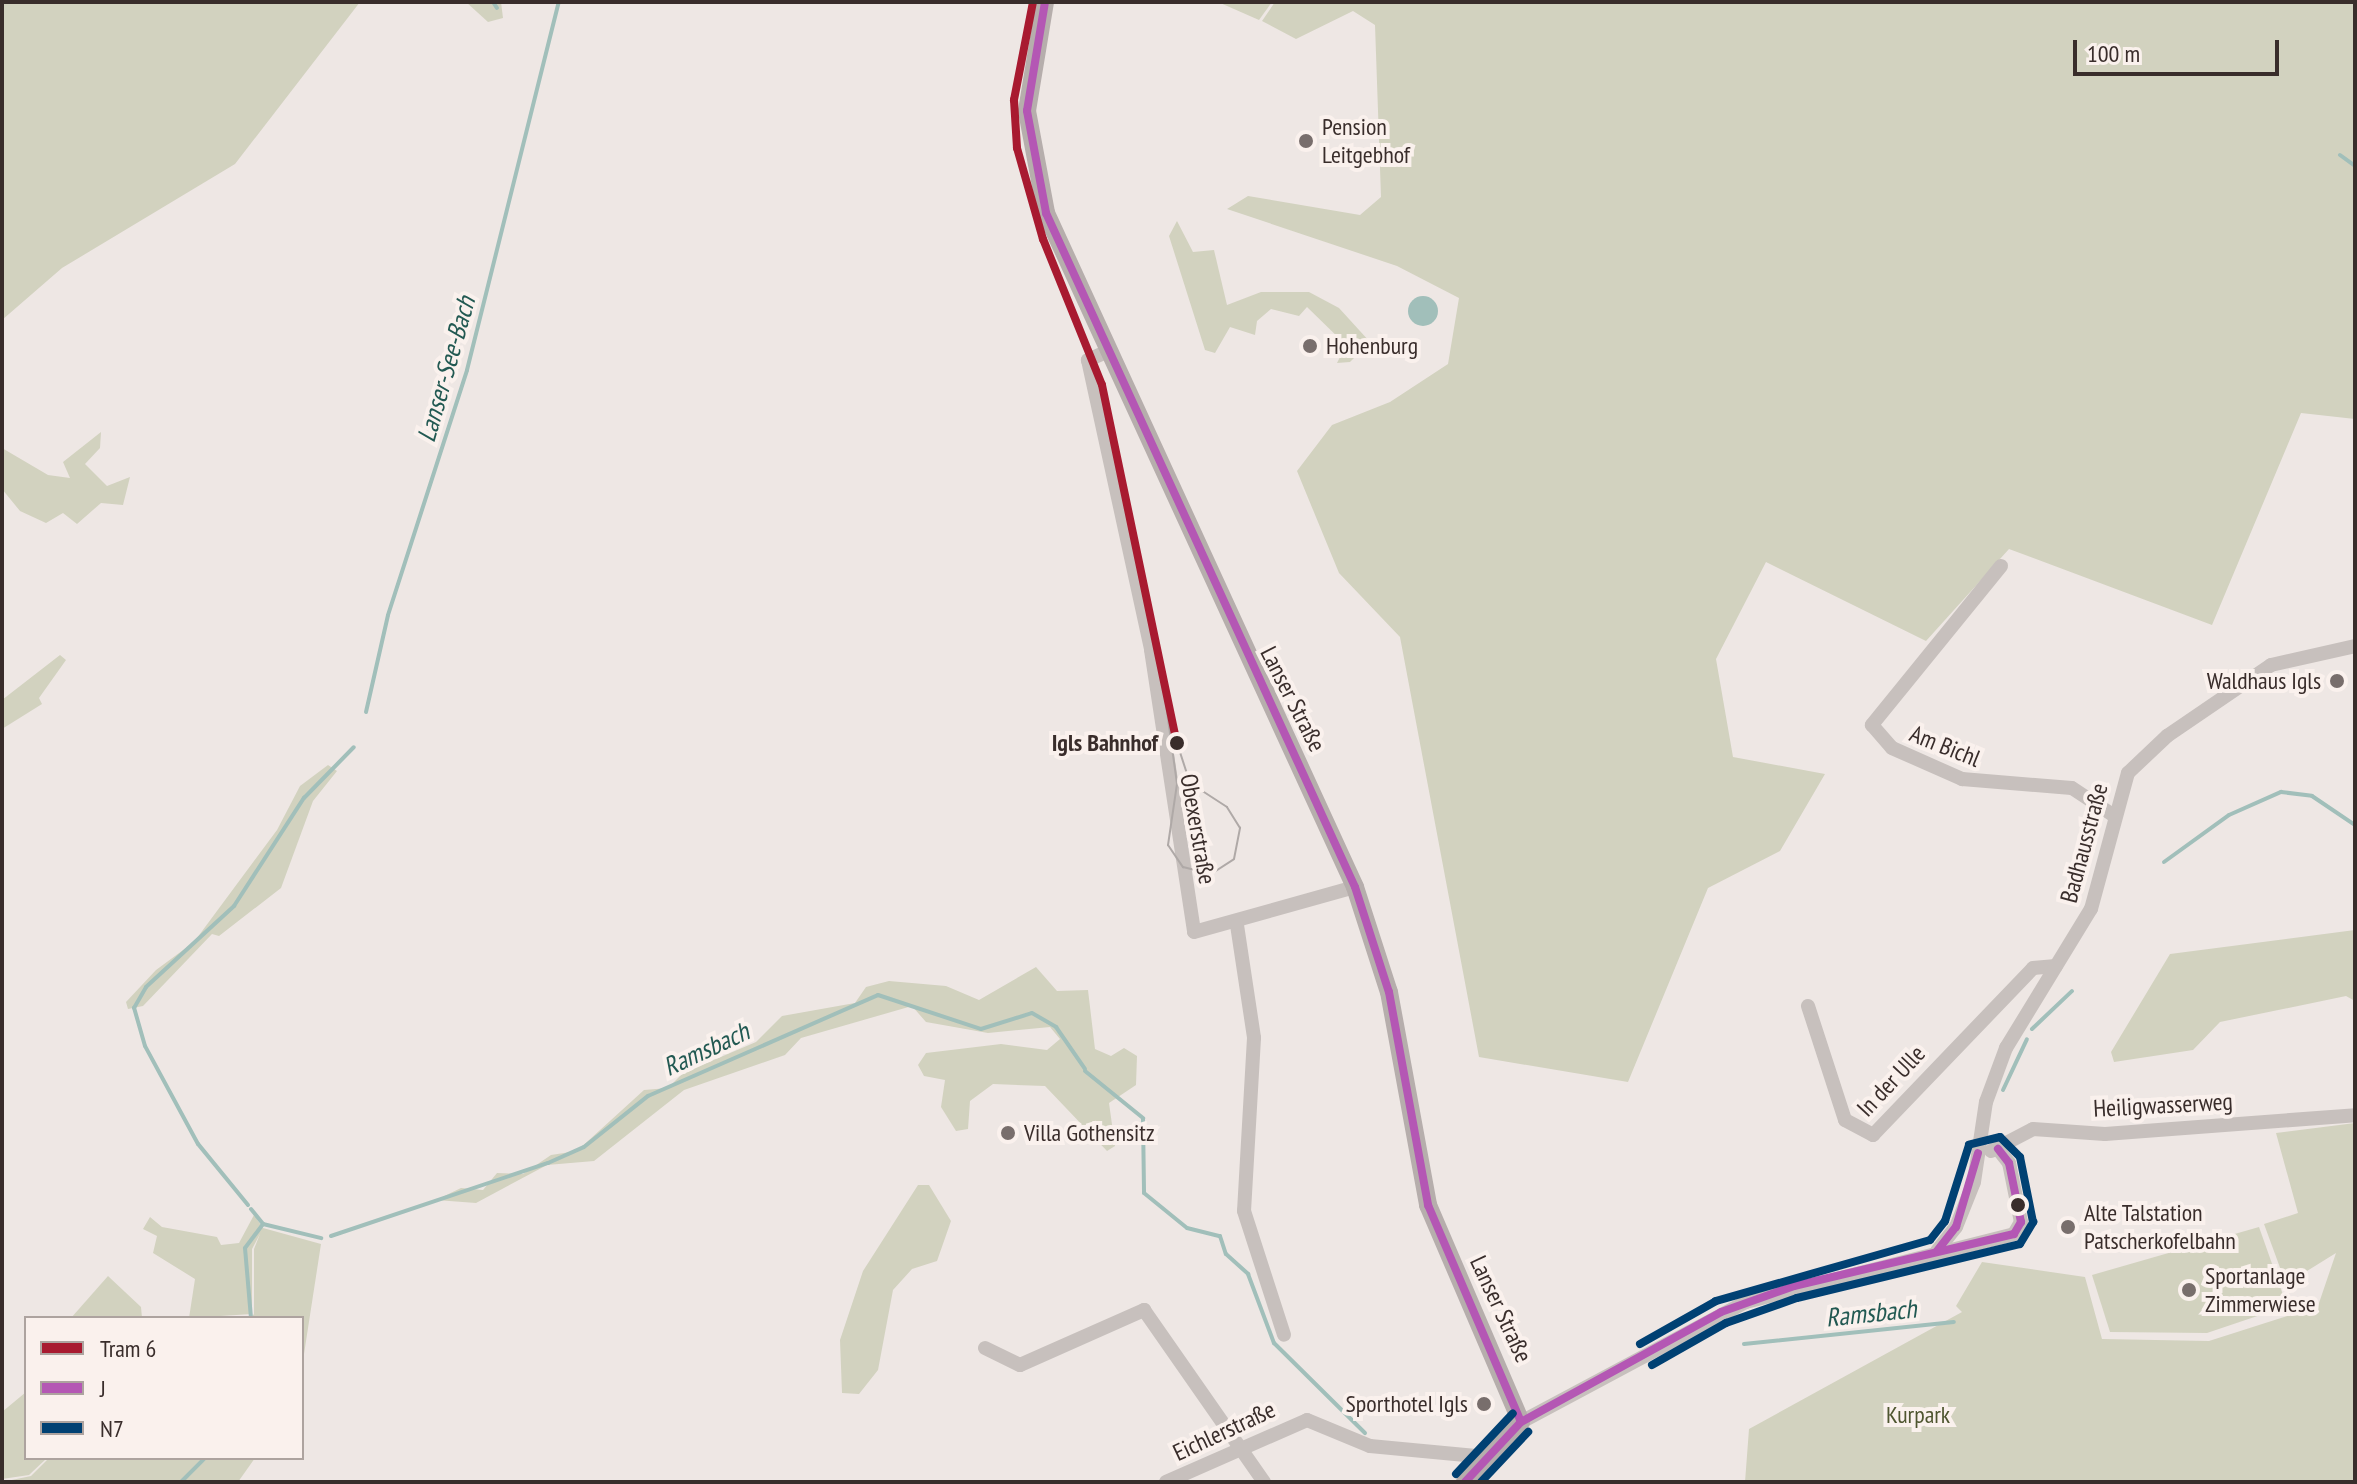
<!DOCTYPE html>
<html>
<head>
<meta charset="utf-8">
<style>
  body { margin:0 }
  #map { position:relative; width:2357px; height:1484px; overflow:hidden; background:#eee7e4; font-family:"PT Sans Narrow",sans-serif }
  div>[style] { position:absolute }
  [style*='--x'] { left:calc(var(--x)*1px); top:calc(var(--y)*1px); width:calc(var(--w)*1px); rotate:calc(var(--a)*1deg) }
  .green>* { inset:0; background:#d2d2bf }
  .water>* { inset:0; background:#a1bfba }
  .round { border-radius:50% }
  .stream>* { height:4px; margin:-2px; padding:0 2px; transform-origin:2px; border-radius:2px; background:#a1bfba }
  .minor>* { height:14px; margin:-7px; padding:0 7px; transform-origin:7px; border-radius:7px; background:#c7c0bd }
  .major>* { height:18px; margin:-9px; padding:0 9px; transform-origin:9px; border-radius:9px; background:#b6aeac }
  .tram>* { height:2px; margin:-1px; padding:0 1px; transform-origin:1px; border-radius:1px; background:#afa9a7 }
  .bus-1>* { height:8px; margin:-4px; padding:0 4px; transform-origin:4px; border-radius:4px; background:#b457b4 }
  .bus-2>* { height:8px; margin:-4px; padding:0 4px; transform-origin:4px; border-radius:4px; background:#004173 }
  .tram-1>* { height:8px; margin:-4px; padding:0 4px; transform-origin:4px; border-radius:4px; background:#a81a30 }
  .dots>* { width:22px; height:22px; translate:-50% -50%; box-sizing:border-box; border:4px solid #faf1ed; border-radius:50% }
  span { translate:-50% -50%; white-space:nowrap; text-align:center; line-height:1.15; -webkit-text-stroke:8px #faf1ed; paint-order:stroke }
  .poi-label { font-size:24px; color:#392d2b }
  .left { translate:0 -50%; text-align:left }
  .right { translate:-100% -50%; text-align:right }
  .street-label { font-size:24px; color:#392d2b }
  .stop-label { font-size:24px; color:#392d2b; font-weight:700 }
  .park-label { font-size:24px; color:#4f5630 }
  .water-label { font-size:26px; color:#225952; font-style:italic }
  .frame { position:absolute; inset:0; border:4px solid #392d2b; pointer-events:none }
  .legend { position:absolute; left:24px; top:1316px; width:280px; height:144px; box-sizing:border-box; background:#faf1ed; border:2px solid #ada39f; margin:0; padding:10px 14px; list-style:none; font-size:24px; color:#392d2b }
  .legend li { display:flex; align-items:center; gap:16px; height:40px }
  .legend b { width:40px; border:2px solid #ada39f }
  .scale { position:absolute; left:2073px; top:40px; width:206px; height:36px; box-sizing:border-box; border:4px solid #392d2b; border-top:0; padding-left:10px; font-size:24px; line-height:28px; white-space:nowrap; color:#392d2b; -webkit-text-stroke:6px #faf1ed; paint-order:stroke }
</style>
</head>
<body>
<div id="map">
  <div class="green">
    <div style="clip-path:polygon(2px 2px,360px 2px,235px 164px,62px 268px,2px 320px)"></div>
    <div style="clip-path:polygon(466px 2px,501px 2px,503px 18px,488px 22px)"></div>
    <div style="clip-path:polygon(1218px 2px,1272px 2px,1259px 20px)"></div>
    <div style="clip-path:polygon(1275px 2px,2355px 2px,2355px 419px,2301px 413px,2212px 625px,2009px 549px,1926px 641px,1766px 562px,1716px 659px,1733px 757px,1825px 774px,1780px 851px,1708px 888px,1628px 1082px,1479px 1057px,1400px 637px,1339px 573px,1297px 471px,1332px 425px,1390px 402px,1448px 364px,1459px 298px,1397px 266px,1227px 209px,1248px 196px,1360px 215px,1381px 197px,1375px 25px,1353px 11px,1296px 39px,1262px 21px)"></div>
    <div style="clip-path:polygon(1177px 221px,1193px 252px,1214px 250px,1227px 305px,1261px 292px,1309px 292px,1339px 308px,1370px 342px,1350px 362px,1337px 363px,1346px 345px,1307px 307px,1299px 316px,1271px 309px,1257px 321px,1255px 335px,1230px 327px,1215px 353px,1205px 350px,1169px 236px)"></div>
    <div style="clip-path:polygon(101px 432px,100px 448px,85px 464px,107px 486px,130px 477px,123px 505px,101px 503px,77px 524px,63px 513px,46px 523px,20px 511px,2px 489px,2px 448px,48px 475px,70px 478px,63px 462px)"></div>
    <div style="clip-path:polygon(60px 655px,66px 660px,39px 698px,42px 704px,2px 729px,2px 700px)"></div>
    <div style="clip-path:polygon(328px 765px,337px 771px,313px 801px,281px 888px,219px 936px,212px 934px,143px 1006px,128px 1009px,126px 1002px,156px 970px,194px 942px,277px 830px,300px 786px)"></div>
    <div style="clip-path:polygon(2355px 930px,2355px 1001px,2346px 996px,2220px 1022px,2193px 1050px,2114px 1062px,2111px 1052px,2170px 954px)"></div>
    <div style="clip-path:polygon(1036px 967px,1057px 991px,1088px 990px,1095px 1049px,1111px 1056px,1124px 1048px,1137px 1056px,1136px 1085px,1109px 1103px,1115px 1146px,1107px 1151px,1045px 1086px,993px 1084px,970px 1101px,968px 1129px,956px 1131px,941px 1107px,945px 1080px,924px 1076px,918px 1065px,926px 1053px,1001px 1044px,1047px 1050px,1060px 1039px,1050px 1027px,988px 1033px,926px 1022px,912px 1006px,801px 1038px,785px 1055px,684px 1090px,594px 1161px,547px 1165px,476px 1203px,436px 1200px,461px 1188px,483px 1190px,497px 1173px,523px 1174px,551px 1155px,577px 1151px,644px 1090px,668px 1088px,683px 1073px,756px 1042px,782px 1016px,855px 1003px,866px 987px,889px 981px,946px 986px,979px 1000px)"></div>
    <div style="clip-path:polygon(2355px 1123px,2355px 1482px,1745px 1482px,1749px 1429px,1962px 1312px,1956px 1306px,1982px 1262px,2085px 1277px,2102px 1339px,2209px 1341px,2318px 1306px,2336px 1253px,2286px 1284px,2264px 1224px,2298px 1213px,2276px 1133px)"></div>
    <div style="clip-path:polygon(918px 1185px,929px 1185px,951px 1221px,937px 1261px,912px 1269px,893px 1290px,878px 1370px,859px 1394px,842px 1393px,840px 1340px,863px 1271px)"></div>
    <div style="clip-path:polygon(254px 1215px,263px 1228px,321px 1244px,302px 1367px,302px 1318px,251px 1318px,254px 1314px,254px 1249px,260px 1234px,252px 1249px,252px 1314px,189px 1318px,195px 1279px,153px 1253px,157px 1236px,143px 1229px,150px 1217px,162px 1227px,217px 1237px,221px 1245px,239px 1243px)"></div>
    <div style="clip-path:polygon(2259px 1227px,2287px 1306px,2207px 1333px,2110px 1332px,2092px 1275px)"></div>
    <div style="clip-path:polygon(108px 1276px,141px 1307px,142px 1318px,71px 1318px)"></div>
    <div style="clip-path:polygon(26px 1392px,26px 1458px,47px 1458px,29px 1475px,2px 1479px,2px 1412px)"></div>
    <div style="clip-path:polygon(49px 1458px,255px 1458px,238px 1482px,2px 1482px,31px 1476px)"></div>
  </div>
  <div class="water">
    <div class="round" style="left:1408px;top:296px;width:30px;height:30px"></div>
  </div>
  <div class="stream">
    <div style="--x:493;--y:2;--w:7;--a:56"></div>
    <div style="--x:2340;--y:155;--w:19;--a:36"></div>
    <div style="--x:366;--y:712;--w:99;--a:-77.2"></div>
    <div style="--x:388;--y:615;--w:257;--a:-72.1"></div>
    <div style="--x:467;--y:370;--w:379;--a:-76"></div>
    <div style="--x:2164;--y:862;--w:80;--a:-35.9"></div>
    <div style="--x:2229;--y:815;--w:57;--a:-23.9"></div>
    <div style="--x:2281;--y:792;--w:31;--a:7"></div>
    <div style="--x:2312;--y:796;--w:52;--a:34"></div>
    <div style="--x:2032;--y:1029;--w:55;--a:-43.5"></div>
    <div style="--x:1085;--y:1071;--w:75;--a:39"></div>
    <div style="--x:2003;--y:1090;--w:56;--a:-64.8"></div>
    <div style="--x:1143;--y:1119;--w:74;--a:89.2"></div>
    <div style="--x:1144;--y:1193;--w:55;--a:39.1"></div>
    <div style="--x:1187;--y:1228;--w:34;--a:14"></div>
    <div style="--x:1220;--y:1236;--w:19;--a:72"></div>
    <div style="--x:1226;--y:1254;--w:30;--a:42"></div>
    <div style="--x:1248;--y:1274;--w:74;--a:69.4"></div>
    <div style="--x:1274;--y:1343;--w:128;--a:44.7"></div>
    <div style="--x:248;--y:1205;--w:79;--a:-129.3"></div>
    <div style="--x:198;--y:1144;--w:111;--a:-118.4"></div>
    <div style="--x:145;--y:1046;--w:40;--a:-106"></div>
    <div style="--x:134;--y:1008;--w:24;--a:-60"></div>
    <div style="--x:146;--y:987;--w:120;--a:-42.6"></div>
    <div style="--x:234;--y:906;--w:129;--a:-57.1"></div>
    <div style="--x:304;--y:798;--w:71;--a:-45.6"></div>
    <div style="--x:251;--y:1209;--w:19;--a:51"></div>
    <div style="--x:331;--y:1236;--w:229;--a:-18.6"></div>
    <div style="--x:548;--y:1163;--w:39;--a:-24"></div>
    <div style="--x:584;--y:1147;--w:82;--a:-38.6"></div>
    <div style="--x:648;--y:1096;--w:251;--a:-23.7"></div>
    <div style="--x:878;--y:995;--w:108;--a:18.3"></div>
    <div style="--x:981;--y:1029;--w:53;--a:-17.4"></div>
    <div style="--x:1032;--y:1013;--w:28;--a:30"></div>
    <div style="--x:1056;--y:1027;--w:51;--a:55.4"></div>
    <div style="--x:251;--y:1318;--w:70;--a:-94.9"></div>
    <div style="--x:245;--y:1248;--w:30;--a:-53"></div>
    <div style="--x:263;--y:1224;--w:60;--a:13.6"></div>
    <div style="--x:1744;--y:1344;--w:211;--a:-6"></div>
    <div style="--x:181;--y:1482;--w:34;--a:-45"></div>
  </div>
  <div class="minor">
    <div style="--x:1106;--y:352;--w:20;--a:156"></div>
    <div style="--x:1088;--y:360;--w:297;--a:77.7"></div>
    <div style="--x:1151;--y:650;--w:285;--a:81.3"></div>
    <div style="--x:1194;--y:932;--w:167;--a:-15.6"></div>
    <div style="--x:2001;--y:566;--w:205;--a:129.1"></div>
    <div style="--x:1872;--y:725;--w:30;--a:49"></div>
    <div style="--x:1892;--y:748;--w:77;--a:23.9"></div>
    <div style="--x:1962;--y:779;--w:110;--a:4.7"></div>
    <div style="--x:2072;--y:788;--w:49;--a:33.4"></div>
    <div style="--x:1237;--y:925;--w:114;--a:81.4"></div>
    <div style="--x:1254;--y:1038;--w:173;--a:93.3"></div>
    <div style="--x:1244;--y:1211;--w:130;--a:72.1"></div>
    <div style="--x:1808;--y:1006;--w:120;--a:72"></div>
    <div style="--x:1845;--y:1120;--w:32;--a:28"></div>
    <div style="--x:1873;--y:1135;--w:231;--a:-46.2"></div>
    <div style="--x:2033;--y:968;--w:23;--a:-5"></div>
    <div style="--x:1991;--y:1151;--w:47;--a:-27.6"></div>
    <div style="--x:2033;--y:1129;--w:72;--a:4"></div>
    <div style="--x:2105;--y:1134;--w:251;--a:-4.3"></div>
    <div style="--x:1937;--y:1251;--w:31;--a:-52"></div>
    <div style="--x:1956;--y:1227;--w:48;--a:-68.2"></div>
    <div style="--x:1974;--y:1182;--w:81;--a:-81.5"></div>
    <div style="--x:1986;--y:1102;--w:58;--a:-69.7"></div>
    <div style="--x:2006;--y:1048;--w:163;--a:-58.6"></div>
    <div style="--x:2091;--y:909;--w:141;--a:-74.8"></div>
    <div style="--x:2128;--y:773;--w:54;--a:-43.5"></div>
    <div style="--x:2167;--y:736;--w:126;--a:-34.3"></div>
    <div style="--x:2271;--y:665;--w:86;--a:-12.7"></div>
    <div style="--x:985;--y:1348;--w:39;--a:26"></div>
    <div style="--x:1020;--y:1365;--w:136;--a:-23.9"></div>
    <div style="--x:1144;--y:1310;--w:210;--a:55.1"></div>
    <div style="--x:1521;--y:1422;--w:255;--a:-28.1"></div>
    <div style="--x:1746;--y:1302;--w:276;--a:-14.2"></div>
    <div style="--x:2014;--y:1234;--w:14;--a:-60"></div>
    <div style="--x:2021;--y:1222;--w:60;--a:-101.5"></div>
    <div style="--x:2009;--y:1163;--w:18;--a:-128"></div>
    <div style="--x:1166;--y:1482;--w:154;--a:-23.7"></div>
    <div style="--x:1307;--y:1420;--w:68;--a:22.4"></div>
    <div style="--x:1370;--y:1446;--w:117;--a:5.4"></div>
  </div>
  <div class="major">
    <div style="--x:1045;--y:2;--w:110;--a:99.4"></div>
    <div style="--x:1027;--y:111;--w:104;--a:79.4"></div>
    <div style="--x:1046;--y:213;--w:741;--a:65.37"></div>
    <div style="--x:1355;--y:887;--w:110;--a:72.1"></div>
    <div style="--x:1389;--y:992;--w:217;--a:79.6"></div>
    <div style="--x:1428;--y:1205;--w:236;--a:66.8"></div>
    <div style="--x:1521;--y:1422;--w:82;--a:133"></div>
  </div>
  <div class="tram">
    <div style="--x:1159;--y:654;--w:131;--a:82.1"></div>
    <div style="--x:1177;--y:784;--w:62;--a:98.4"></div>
    <div style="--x:1168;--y:845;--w:27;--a:56"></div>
    <div style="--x:1183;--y:867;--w:29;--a:14"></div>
    <div style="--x:1211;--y:874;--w:27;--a:-33"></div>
    <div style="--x:1234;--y:859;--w:32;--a:-79"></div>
    <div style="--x:1240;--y:828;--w:25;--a:-122"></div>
    <div style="--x:1227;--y:807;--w:44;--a:-147"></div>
    <div style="--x:1190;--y:783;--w:42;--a:-108"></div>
  </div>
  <div class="bus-1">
    <div style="--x:1045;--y:2;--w:110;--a:99.4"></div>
    <div style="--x:1027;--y:111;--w:104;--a:79.4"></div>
    <div style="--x:1046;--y:213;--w:741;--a:65.37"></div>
    <div style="--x:1355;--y:887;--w:110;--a:72.1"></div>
    <div style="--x:1389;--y:992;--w:217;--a:79.6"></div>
    <div style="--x:1428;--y:1205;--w:236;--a:66.8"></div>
    <div style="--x:1937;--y:1251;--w:31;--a:-52"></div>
    <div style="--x:1956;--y:1227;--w:77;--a:-73.4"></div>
    <div style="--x:1465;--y:1482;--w:82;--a:-47"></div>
    <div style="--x:1521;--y:1422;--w:228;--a:-28.8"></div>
    <div style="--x:1721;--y:1312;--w:77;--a:-19.6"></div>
    <div style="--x:1794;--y:1286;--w:226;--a:-13.3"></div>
    <div style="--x:2014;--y:1234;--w:14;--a:-60"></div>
    <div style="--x:2021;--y:1222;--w:60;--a:-101.5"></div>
    <div style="--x:2009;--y:1163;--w:18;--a:-128"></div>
  </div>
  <div class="bus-2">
    <div style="--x:1640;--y:1344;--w:87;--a:-29.5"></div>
    <div style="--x:1652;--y:1365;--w:85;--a:-29.6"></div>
    <div style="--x:1726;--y:1323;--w:75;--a:-19.4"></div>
    <div style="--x:1797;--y:1298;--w:229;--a:-13.6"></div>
    <div style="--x:2020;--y:1244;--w:26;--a:-59"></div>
    <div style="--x:2033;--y:1222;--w:66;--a:-101.3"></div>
    <div style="--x:2020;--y:1157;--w:28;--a:-135"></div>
    <div style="--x:2000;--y:1137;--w:32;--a:166"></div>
    <div style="--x:1969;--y:1145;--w:80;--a:107.5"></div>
    <div style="--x:1945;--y:1221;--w:24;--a:128"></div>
    <div style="--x:1930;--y:1240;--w:223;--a:164.1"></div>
    <div style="--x:1456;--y:1474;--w:83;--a:-46.9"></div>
    <div style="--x:1481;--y:1482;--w:69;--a:-46.8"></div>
  </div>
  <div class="tram-1">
    <div style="--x:1033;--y:2;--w:100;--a:101"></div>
    <div style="--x:1014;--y:100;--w:48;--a:86.4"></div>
    <div style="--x:1017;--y:148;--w:95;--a:74.1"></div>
    <div style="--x:1043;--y:239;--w:157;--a:68"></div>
    <div style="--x:1102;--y:385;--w:366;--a:78.2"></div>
  </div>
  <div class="dots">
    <div style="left:1306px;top:141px;background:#786e6c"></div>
    <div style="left:1310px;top:346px;background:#786e6c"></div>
    <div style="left:2337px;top:681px;background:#786e6c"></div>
    <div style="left:1177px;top:743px;background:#392d2b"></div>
    <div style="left:1008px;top:1133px;background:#786e6c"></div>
    <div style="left:2018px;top:1205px;background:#392d2b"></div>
    <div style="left:2068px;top:1227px;background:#786e6c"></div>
    <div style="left:2189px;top:1290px;background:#786e6c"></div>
    <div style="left:1484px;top:1404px;background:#786e6c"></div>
  </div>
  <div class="poi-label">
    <span class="left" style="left:1322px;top:141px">Pension<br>Leitgebhof</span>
    <span class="left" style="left:1326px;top:346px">Hohenburg</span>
    <span class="right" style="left:2321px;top:681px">Waldhaus Igls</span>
    <span class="left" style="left:1024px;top:1133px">Villa Gothensitz</span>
    <span class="left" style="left:2084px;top:1227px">Alte Talstation<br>Patscherkofelbahn</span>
    <span class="left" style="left:2205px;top:1290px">Sportanlage<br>Zimmerwiese</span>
    <span class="right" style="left:1468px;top:1404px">Sporthotel Igls</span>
  </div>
  <div class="street-label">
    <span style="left:1293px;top:699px;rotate:63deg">Lanser Straße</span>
    <span style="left:1945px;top:746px;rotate:22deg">Am Bichl</span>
    <span style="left:1198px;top:829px;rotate:80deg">Obexerstraße</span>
    <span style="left:2084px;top:843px;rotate:-75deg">Badhausstraße</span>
    <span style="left:1891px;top:1081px;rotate:-47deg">In der Ulle</span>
    <span style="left:2163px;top:1105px;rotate:-3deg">Heiligwasserweg</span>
    <span style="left:1501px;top:1309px;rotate:65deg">Lanser Straße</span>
    <span style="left:1224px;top:1431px;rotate:-25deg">Eichlerstraße</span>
  </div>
  <div class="stop-label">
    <span class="right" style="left:1158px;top:743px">Igls Bahnhof</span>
  </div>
  <div class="park-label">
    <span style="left:1918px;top:1415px">Kurpark</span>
  </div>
  <div class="water-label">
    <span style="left:446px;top:369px;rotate:-74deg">Lanser-See-Bach</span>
    <span style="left:706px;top:1049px;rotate:-25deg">Ramsbach</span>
    <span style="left:1871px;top:1313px;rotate:-6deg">Ramsbach</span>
  </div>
  <div class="frame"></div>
  <ul class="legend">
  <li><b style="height:10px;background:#a81a30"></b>Tram 6</li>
  <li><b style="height:10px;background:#b457b4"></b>J</li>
  <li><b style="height:10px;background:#004173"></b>N7</li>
  </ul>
  <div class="scale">100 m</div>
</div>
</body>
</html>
